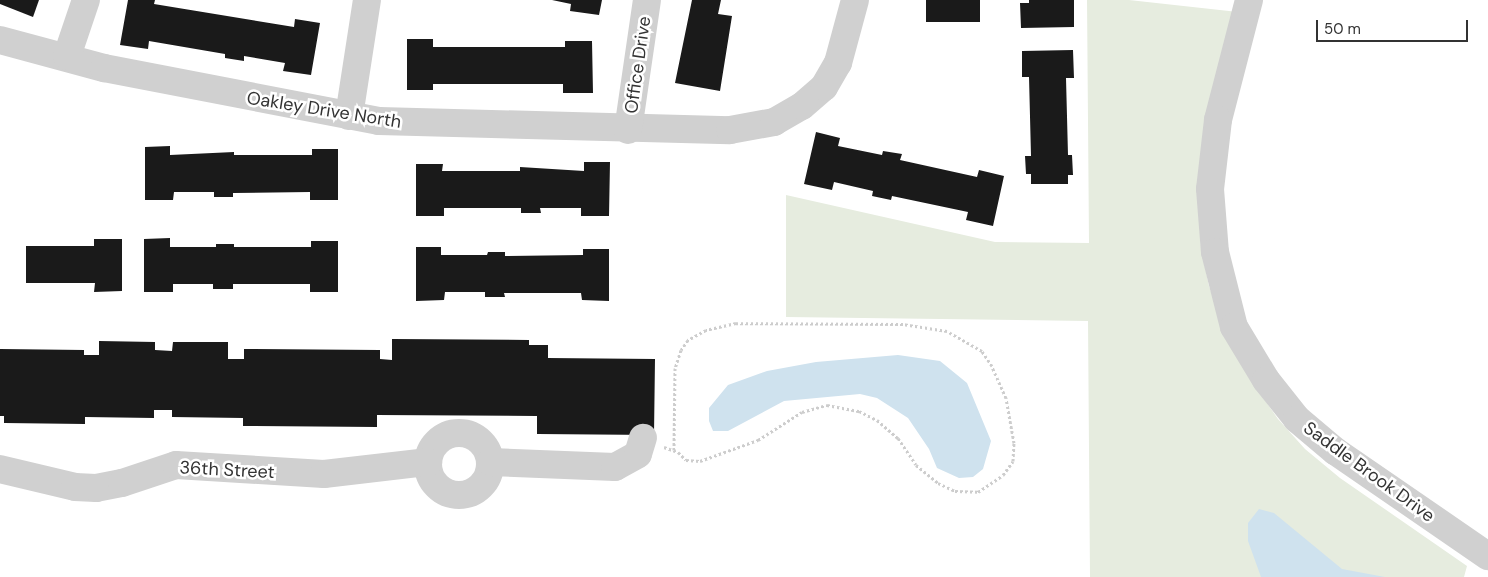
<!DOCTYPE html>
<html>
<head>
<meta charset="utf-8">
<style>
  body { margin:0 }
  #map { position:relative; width:1488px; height:577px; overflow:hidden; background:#fff; font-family:"DM Sans",sans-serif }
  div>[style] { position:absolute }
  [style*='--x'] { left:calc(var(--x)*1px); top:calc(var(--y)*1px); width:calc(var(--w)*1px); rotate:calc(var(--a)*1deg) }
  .green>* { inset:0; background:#e6ecdf }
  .water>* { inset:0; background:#cfe2ee }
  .building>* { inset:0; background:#1a1a1a; transform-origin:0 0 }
  .path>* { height:3px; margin-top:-1.5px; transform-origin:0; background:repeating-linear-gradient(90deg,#cdcdcd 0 2.5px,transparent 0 5px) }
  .minor>* { height:28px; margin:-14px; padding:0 14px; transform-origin:14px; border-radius:14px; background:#d0d0d0 }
  .minor>.ring { margin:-14px; padding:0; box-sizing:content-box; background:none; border:28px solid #d0d0d0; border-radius:50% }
  span { translate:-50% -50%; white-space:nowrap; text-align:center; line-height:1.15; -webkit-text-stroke:5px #fff; paint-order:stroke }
  .street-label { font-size:18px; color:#333 }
  .scale { position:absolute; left:1316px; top:20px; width:152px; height:22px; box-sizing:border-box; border:2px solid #333; border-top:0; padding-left:6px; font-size:15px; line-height:18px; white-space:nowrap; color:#333; -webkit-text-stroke:4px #fff; paint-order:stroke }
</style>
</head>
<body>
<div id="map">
  <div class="green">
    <div style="clip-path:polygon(1087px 0,1129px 0,1238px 12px,1206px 118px,1198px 187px,1201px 248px,1209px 286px,1221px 320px,1248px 376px,1278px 419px,1305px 449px,1340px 478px,1467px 566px,1464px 577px,1090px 577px,1088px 321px,786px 317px,786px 195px,995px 242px,1089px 243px)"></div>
  </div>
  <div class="water">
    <div style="clip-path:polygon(898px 355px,940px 361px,967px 383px,991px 441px,983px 469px,973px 477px,959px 478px,937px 468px,929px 449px,908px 418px,877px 398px,860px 394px,784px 401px,728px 431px,713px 431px,709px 421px,709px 408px,728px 385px,767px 371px,816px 362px)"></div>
    <div style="clip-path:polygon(1259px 509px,1274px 513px,1342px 569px,1385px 577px,1261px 577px,1248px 541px,1248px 523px)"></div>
  </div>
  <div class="building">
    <div style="clip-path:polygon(0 0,39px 0,33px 17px,0 4px)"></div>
    <div style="clip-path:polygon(128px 0,155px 0,154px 4px,294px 27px,295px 19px,320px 23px,311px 75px,283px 71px,285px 63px,244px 56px,244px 61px,225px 58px,225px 54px,149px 41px,148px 49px,120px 45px)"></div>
    <div style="clip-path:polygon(552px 0,602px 0,599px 15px,570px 11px,571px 4px)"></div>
    <div style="clip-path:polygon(692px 0,721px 0,718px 14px,732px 16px,720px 91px,675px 83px)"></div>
    <div style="left:926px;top:0;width:54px;height:22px"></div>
    <div style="clip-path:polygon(1029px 0,1074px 0,1074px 27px,1021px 28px,1020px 3px,1029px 3px)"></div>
    <div style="clip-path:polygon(407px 39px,433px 39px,433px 47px,565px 47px,565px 41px,592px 41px,593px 93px,563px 93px,563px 84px,433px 84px,433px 90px,407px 90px)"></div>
    <div style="clip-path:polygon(1073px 50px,1074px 78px,1066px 78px,1068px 155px,1072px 155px,1073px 175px,1068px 175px,1068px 184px,1031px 184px,1031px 174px,1026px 174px,1025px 156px,1031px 156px,1029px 77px,1022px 77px,1022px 51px)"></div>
    <div style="clip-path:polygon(816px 132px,840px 138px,838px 146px,882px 155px,883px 151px,902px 154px,900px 160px,977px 177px,979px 170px,1004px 176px,993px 226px,966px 220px,968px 212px,892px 196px,891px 200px,872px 196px,873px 191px,834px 182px,832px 190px,804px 184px)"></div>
    <div style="clip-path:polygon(170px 146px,170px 155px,234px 152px,234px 155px,312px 155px,312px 149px,338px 149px,338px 200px,310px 200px,310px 192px,233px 193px,233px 197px,214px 197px,214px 192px,174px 192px,173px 200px,145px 200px,145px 147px)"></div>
    <div style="clip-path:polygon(584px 162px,610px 162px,609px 216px,581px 216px,581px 208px,540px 208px,541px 213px,521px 213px,521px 208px,444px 208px,444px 216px,416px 216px,416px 164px,443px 164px,442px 171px,520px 171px,520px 167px,584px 171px)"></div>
    <div style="clip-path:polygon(170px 238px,170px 247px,216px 247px,216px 244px,234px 244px,234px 247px,311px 247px,311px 241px,338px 241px,338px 292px,310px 292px,310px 284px,233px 284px,233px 289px,213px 289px,213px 284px,173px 284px,173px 292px,144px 292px,144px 239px)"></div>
    <div style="clip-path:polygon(94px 239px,122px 239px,122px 291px,94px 292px,95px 283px,26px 283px,26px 246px,94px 246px)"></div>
    <div style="clip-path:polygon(416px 247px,441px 247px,441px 255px,487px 255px,488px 252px,505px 252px,505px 256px,583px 255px,583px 249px,609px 249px,609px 301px,582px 300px,581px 293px,504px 293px,505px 297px,485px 297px,485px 292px,445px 292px,444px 300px,416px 301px)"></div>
    <div style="clip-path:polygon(392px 339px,529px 340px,529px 345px,548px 345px,548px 358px,655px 359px,654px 435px,537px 434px,537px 416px,377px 415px,377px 427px,243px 426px,243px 418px,172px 417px,172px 410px,154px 410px,154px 418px,85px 417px,85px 424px,4px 423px,4px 416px,0 416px,0 349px,84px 350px,84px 355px,99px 355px,99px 341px,155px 342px,155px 350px,172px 351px,173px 342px,228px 342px,228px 359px,244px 359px,244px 349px,380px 350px,380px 359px,392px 360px)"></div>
  </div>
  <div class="path">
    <div style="--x:664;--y:447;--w:15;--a:20"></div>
    <div style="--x:678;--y:452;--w:11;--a:45"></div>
    <div style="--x:686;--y:460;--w:14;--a:4"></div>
    <div style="--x:700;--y:461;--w:62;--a:-19.9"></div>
    <div style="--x:758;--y:440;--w:52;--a:-32.5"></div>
    <div style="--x:802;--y:412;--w:26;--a:-16"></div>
    <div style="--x:827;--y:405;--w:33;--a:11"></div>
    <div style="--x:859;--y:411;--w:20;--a:27"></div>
    <div style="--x:877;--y:420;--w:28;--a:41"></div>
    <div style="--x:898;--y:438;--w:32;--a:56"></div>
    <div style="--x:916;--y:465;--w:28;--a:39"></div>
    <div style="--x:938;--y:483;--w:19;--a:25"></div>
    <div style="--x:955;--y:491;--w:23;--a:2"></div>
    <div style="--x:978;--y:492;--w:30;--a:-34"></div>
    <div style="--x:1003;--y:475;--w:17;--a:-54"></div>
    <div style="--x:1013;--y:461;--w:18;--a:-87"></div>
    <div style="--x:1014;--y:443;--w:46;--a:-100.1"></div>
    <div style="--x:1006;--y:398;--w:35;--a:-114"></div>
    <div style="--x:992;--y:366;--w:18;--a:-124"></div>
    <div style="--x:982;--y:351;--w:40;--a:-150.3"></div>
    <div style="--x:947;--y:331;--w:45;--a:-171"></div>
    <div style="--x:903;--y:324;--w:167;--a:-179.7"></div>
    <div style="--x:736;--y:323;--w:31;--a:167"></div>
    <div style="--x:706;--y:330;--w:21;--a:151"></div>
    <div style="--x:688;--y:340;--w:12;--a:125"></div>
    <div style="--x:681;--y:350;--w:19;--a:108"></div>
    <div style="--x:675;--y:368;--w:82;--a:90.7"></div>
  </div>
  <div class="minor">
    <div style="--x:1249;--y:0;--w:124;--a:104.5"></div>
    <div style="--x:1218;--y:120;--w:69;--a:96.6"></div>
    <div style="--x:1210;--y:189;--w:63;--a:85.5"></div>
    <div style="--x:1215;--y:252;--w:77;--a:75.8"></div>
    <div style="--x:1234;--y:327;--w:62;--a:58.9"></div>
    <div style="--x:1266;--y:380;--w:50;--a:51.5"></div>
    <div style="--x:1297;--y:419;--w:50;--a:40.1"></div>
    <div style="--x:1335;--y:451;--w:186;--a:34.5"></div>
    <div style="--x:0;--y:40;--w:108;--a:15.1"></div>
    <div style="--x:104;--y:68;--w:280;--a:10.9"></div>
    <div style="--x:379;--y:121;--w:351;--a:1.5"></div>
    <div style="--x:730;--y:130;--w:45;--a:-10.3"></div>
    <div style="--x:774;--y:122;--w:32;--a:-30"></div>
    <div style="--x:802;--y:106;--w:29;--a:-41"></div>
    <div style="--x:824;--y:87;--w:28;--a:-60"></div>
    <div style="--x:838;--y:63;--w:65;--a:-74.9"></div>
    <div style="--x:67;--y:56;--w:59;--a:-71.3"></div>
    <div style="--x:349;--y:116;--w:117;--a:-81.2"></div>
    <div style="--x:628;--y:130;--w:131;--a:-81.7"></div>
    <div class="ring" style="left:428px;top:433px;width:34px;height:34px"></div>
    <div style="--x:491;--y:462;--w:124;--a:2.3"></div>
    <div style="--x:615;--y:467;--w:26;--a:-29"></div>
    <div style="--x:638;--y:454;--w:17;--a:-73"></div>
    <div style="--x:0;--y:469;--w:77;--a:13.5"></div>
    <div style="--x:75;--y:487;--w:21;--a:3"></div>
    <div style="--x:96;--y:488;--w:26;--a:-11"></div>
    <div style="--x:122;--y:483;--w:57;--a:-18.4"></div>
    <div style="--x:176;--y:465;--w:148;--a:3.5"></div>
    <div style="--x:324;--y:474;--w:105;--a:-6.6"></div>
  </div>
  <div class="street-label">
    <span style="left:638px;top:65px;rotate:-82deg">Office Drive</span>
    <span style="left:324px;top:110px;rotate:9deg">Oakley Drive North</span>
    <span style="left:227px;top:470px;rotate:3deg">36th Street</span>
    <span style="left:1369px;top:472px;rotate:36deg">Saddle Brook Drive</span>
  </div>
  <div class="scale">50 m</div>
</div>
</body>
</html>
